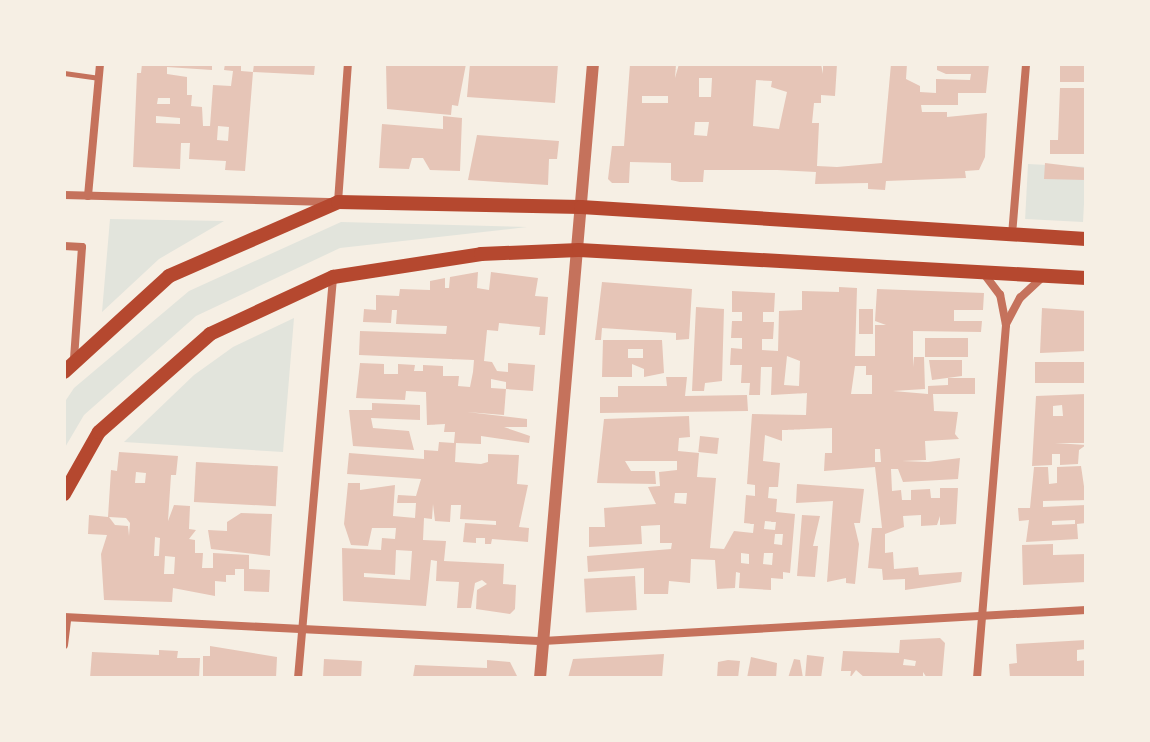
<!DOCTYPE html>
<html>
<head>
<meta charset="utf-8">
<style>
  body { margin:0 }
  #map { position:relative; width:1150px; height:742px; overflow:hidden; background:#f6efe4; font-family:Raleway,sans-serif }
  div>[style] { position:absolute }
  [style*='--x'] { left:calc(var(--x)*1px); top:calc(var(--y)*1px); width:calc(var(--w)*1px); rotate:calc(var(--a)*1deg) }
  .green>* { inset:0; background:#e2e4dc; transform-origin:0 0 }
  .building>* { inset:0; background:#e6c5b7; transform-origin:0 0 }
  .service>* { height:5px; margin:-2.5px; padding:0 2.5px; transform-origin:2.5px; border-radius:2.5px; background:#c5725c }
  .minor>* { height:8px; margin:-4px; padding:0 4px; transform-origin:4px; border-radius:4px; background:#c5725c }
  .tertiary>* { height:12px; margin:-6px; padding:0 6px; transform-origin:6px; border-radius:6px; background:#c5725c }
  .secondary>* { height:14px; margin:-7px; padding:0 7px; transform-origin:7px; border-radius:7px; background:#b5482f }
  span { translate:-50% -50%; white-space:nowrap; text-align:center; line-height:1.15; -webkit-text-stroke:6px #f6efe4; paint-order:stroke }
  .frame { position:absolute; inset:0; border:66px solid #f6efe4; pointer-events:none }
</style>
</head>
<body>
<div id="map">
  <div class="green">
    <div style="left:1028px;top:164px;width:58px;height:55px;rotate:3deg"></div>
    <div style="clip-path:polygon(110px 219px,224px 221px,159px 259px,102px 312px)"></div>
    <div style="clip-path:polygon(341px 222px,527px 227px,340px 248px,196px 316px,84px 415px,64px 449px,64px 403px,74px 388px,189px 291px)"></div>
    <div style="clip-path:polygon(294px 318px,283px 452px,124px 442px,194px 375px,233px 347px)"></div>
  </div>
  <div class="building">
    <div style="clip-path:polygon(evenodd,142px 64px,212px 64px,212px 70px,167px 67px,167px 74px,187px 77px,187px 95px,192px 95px,191px 106px,202px 107px,203px 126px,210px 126px,213px 85px,231px 86px,233px 71px,224px 70px,225px 64px,241px 64px,241px 71px,253px 72px,245px 171px,225px 170px,226px 161px,189px 159px,190px 143px,181px 143px,180px 169px,133px 167px,137px 73px,141px 73px,142px 64px,158px 98px,170px 98px,170px 104px,157px 104px,158px 98px,142px 64px,156px 116px,180px 118px,180px 124px,156px 123px,156px 116px,142px 64px,218px 126px,229px 127px,228px 141px,217px 140px,218px 126px)"></div>
    <div style="clip-path:polygon(254px 64px,315px 64px,314px 75px,253px 72px)"></div>
    <div style="clip-path:polygon(386px 64px,466px 64px,458px 106px,452px 105px,451px 115px,387px 109px)"></div>
    <div style="clip-path:polygon(470px 64px,558px 64px,555px 103px,467px 97px)"></div>
    <div style="clip-path:polygon(evenodd,630px 64px,676px 64px,675px 78px,679px 64px,821px 64px,823px 74px,823px 64px,837px 64px,835px 96px,821px 95px,821px 103px,814px 103px,812px 123px,819px 123px,817px 166px,837px 167px,882px 163px,891px 64px,907px 64px,906px 79px,920px 86px,920px 92px,936px 93px,936px 79px,970px 80px,971px 74px,946px 74px,937px 70px,937px 64px,989px 64px,986px 93px,958px 93px,958px 105px,921px 105px,922px 112px,947px 112px,947px 117px,987px 113px,985px 157px,979px 170px,965px 171px,966px 178px,886px 181px,885px 190px,868px 189px,868px 183px,815px 184px,816px 172px,777px 170px,704px 170px,703px 182px,680px 182px,671px 180px,671px 163px,630px 162px,629px 183px,612px 183px,608px 179px,612px 146px,624px 146px,630px 64px,699px 78px,712px 78px,711px 97px,699px 97px,699px 78px,630px 64px,756px 80px,772px 81px,771px 87px,787px 92px,779px 129px,753px 126px,756px 80px,630px 64px,642px 96px,668px 96px,668px 103px,642px 103px,642px 96px,630px 64px,695px 122px,709px 122px,707px 136px,694px 135px,695px 122px)"></div>
    <div style="left:1086px;top:64px;width:18px;height:26px;rotate:90deg"></div>
    <div style="clip-path:polygon(1060px 88px,1086px 88px,1086px 154px,1050px 154px,1050px 140px,1058px 140px)"></div>
    <div style="clip-path:polygon(443px 116px,462px 118px,460px 171px,430px 170px,423px 158px,412px 158px,409px 169px,379px 168px,382px 124px,443px 129px)"></div>
    <div style="clip-path:polygon(477px 135px,559px 141px,557px 159px,549px 159px,548px 185px,468px 180px)"></div>
    <div style="clip-path:polygon(1045px 163px,1086px 168px,1086px 180px,1044px 179px)"></div>
    <div style="clip-path:polygon(evenodd,478px 272px,477px 288px,489px 290px,491px 272px,538px 278px,535px 296px,548px 297px,545px 335px,539px 335px,540px 327px,499px 323px,498px 331px,487px 330px,484px 361px,492px 362px,497px 371px,508px 372px,508px 363px,535px 365px,533px 391px,506px 389px,506px 382px,491px 379px,491px 388px,506px 389px,504px 415px,467px 412px,527px 419px,527px 427px,504px 427px,530px 436px,529px 443px,481px 436px,481px 444px,456px 443px,455px 462px,481px 464px,488px 462px,488px 454px,519px 455px,517px 484px,528px 485px,519px 527px,529px 528px,528px 542px,492px 539px,491px 544px,485px 544px,485px 538px,476px 538px,476px 543px,463px 542px,465px 523px,496px 525px,496px 521px,460px 519px,461px 505px,451px 505px,450px 522px,435px 521px,433px 504px,432px 519px,424px 518px,423px 540px,446px 541px,444px 561px,504px 564px,503px 584px,516px 585px,515px 609px,510px 614px,476px 609px,477px 590px,487px 584px,482px 580px,475px 583px,471px 608px,457px 608px,459px 582px,436px 581px,437px 561px,431px 560px,426px 606px,343px 601px,342px 548px,381px 550px,382px 538px,395px 539px,396px 528px,372px 528px,368px 546px,351px 545px,344px 524px,348px 483px,360px 483px,360px 490px,395px 485px,393px 516px,415px 518px,416px 503px,397px 503px,398px 495px,416px 496px,421px 479px,347px 474px,349px 453px,424px 459px,424px 450px,438px 451px,439px 442px,454px 443px,455px 432px,444px 432px,445px 424px,427px 425px,426px 392px,406px 391px,405px 400px,356px 398px,360px 363px,384px 364px,384px 374px,398px 374px,398px 364px,415px 365px,414px 371px,423px 371px,423px 365px,443px 366px,443px 376px,459px 376px,458px 386px,470px 387px,473px 372px,474px 360px,359px 355px,360px 331px,446px 334px,447px 326px,396px 324px,397px 310px,392px 310px,391px 323px,363px 322px,364px 309px,376px 310px,376px 295px,399px 296px,400px 289px,430px 290px,430px 281px,445px 278px,445px 288px,449px 288px,450px 277px,478px 272px,396px 550px,412px 551px,410px 580px,364px 577px,364px 573px,395px 575px,396px 550px)"></div>
    <div style="clip-path:polygon(602px 282px,692px 289px,689px 339px,676px 340px,676px 333px,602px 328px,601px 340px,595px 340px)"></div>
    <div style="clip-path:polygon(evenodd,839px 287px,857px 288px,855px 356px,875px 356px,875px 325px,886px 325px,875px 321px,877px 289px,984px 293px,983px 310px,954px 310px,954px 321px,982px 321px,981px 332px,913px 331px,913px 367px,914px 357px,924px 357px,925px 389px,893px 391px,928px 394px,928px 386px,948px 385px,948px 378px,975px 378px,975px 394px,933px 394px,934px 411px,958px 412px,955px 434px,959px 439px,925px 441px,926px 460px,902px 461px,928px 462px,960px 458px,958px 479px,903px 482px,898px 469px,891px 469px,892px 491px,901px 490px,902px 500px,911px 500px,911px 490px,930px 489px,931px 498px,940px 498px,940px 488px,958px 488px,956px 524px,940px 525px,940px 516px,937px 525px,921px 526px,921px 515px,903px 516px,904px 527px,885px 534px,885px 553px,893px 552px,894px 569px,918px 567px,919px 575px,962px 572px,961px 582px,905px 590px,905px 579px,883px 580px,882px 569px,868px 568px,872px 528px,882px 528px,875px 467px,824px 471px,825px 453px,832px 453px,832px 428px,782px 430px,782px 441px,765px 435px,763px 461px,780px 463px,778px 487px,769px 487px,768px 498px,777px 499px,776px 512px,795px 514px,790px 573px,783px 572px,783px 579px,771px 578px,771px 590px,739px 588px,740px 573px,736px 572px,735px 588px,717px 589px,715px 560px,691px 559px,690px 583px,669px 581px,668px 594px,644px 594px,644px 568px,588px 572px,587px 556px,671px 549px,672px 543px,660px 543px,660px 525px,641px 526px,642px 544px,589px 547px,589px 527px,605px 527px,604px 508px,656px 504px,648px 487px,660px 486px,659px 472px,677px 470px,677px 461px,625px 461px,631px 471px,655px 471px,656px 484px,597px 483px,604px 419px,689px 416px,690px 437px,679px 438px,678px 451px,699px 453px,697px 477px,716px 478px,710px 548px,724px 549px,734px 531px,753px 533px,754px 524px,744px 523px,746px 495px,755px 496px,755px 485px,747px 484px,752px 414px,806px 415px,807px 393px,771px 395px,772px 367px,761px 367px,760px 395px,749px 395px,750px 383px,741px 383px,742px 365px,730px 365px,731px 348px,742px 349px,742px 338px,731px 338px,732px 321px,742px 321px,742px 312px,732px 312px,732px 291px,775px 293px,774px 312px,763px 312px,763px 322px,774px 322px,773px 339px,762px 339px,762px 350px,778px 351px,779px 311px,802px 310px,802px 291px,839px 292px,839px 287px,787px 356px,800px 361px,799px 386px,784px 385px,787px 356px,839px 287px,855px 366px,866px 366px,866px 375px,872px 375px,872px 394px,851px 394px,855px 366px,839px 287px,875px 449px,880px 449px,881px 462px,875px 462px,875px 449px,839px 287px,675px 493px,687px 493px,686px 504px,674px 503px,675px 493px,839px 287px,765px 521px,776px 522px,775px 530px,764px 529px,765px 521px,839px 287px,775px 534px,783px 534px,782px 545px,774px 544px,775px 534px,839px 287px,741px 553px,749px 554px,749px 564px,741px 563px,741px 553px,839px 287px,764px 553px,773px 553px,772px 565px,763px 564px,764px 553px)"></div>
    <div style="clip-path:polygon(696px 307px,724px 309px,722px 381px,705px 383px,704px 391px,692px 391px)"></div>
    <div style="clip-path:polygon(1042px 308px,1086px 311px,1086px 351px,1040px 353px)"></div>
    <div style="left:859px;top:309px;width:14px;height:25px"></div>
    <div style="left:925px;top:338px;width:43px;height:19px"></div>
    <div style="clip-path:polygon(evenodd,603px 340px,662px 340px,664px 373px,644px 377px,644px 369px,632px 364px,632px 377px,602px 377px,603px 340px,628px 349px,643px 349px,643px 358px,628px 358px,628px 349px)"></div>
    <div style="clip-path:polygon(929px 360px,962px 360px,962px 376px,932px 380px)"></div>
    <div style="left:1086px;top:362px;width:21px;height:51px;rotate:90deg"></div>
    <div style="clip-path:polygon(666px 377px,687px 377px,685px 396px,747px 395px,748px 411px,600px 413px,600px 397px,618px 397px,618px 386px,667px 386px)"></div>
    <div style="clip-path:polygon(evenodd,1086px 394px,1086px 443px,1055px 443px,1086px 445px,1079px 450px,1078px 464px,1060px 465px,1060px 454px,1052px 454px,1052px 465px,1032px 466px,1036px 396px,1086px 394px,1062px 405px,1063px 416px,1053px 416px,1053px 406px,1062px 405px)"></div>
    <div style="clip-path:polygon(372px 403px,420px 405px,420px 420px,371px 418px,373px 428px,409px 431px,414px 450px,353px 446px,349px 410px,372px 410px)"></div>
    <div style="left:700px;top:436px;width:19px;height:16px;rotate:6deg"></div>
    <div style="clip-path:polygon(evenodd,119px 452px,178px 456px,176px 475px,171px 475px,168px 521px,174px 505px,190px 506px,189px 529px,196px 530px,189px 539px,195px 540px,195px 553px,203px 553px,202px 568px,213px 568px,213px 553px,249px 555px,249px 569px,270px 570px,269px 592px,244px 591px,244px 569px,235px 569px,235px 575px,226px 575px,226px 582px,215px 581px,215px 596px,173px 588px,172px 602px,104px 600px,101px 554px,107px 535px,88px 534px,89px 515px,108px 517px,111px 470px,117px 471px,119px 452px,136px 472px,146px 473px,145px 483px,135px 483px,136px 472px,119px 452px,109px 517px,126px 518px,130px 523px,129px 536px,128px 526px,115px 525px,109px 517px,119px 452px,155px 537px,160px 538px,159px 556px,154px 556px,155px 537px,119px 452px,165px 556px,175px 557px,174px 574px,164px 574px,165px 556px)"></div>
    <div style="left:196px;top:462px;width:82px;height:40px;rotate:3deg"></div>
    <div style="clip-path:polygon(evenodd,1081px 466px,1086px 500px,1043px 501px,1043px 507px,1086px 505px,1086px 523px,1077px 524px,1078px 539px,1026px 542px,1029px 520px,1019px 521px,1018px 508px,1030px 508px,1034px 467px,1048px 467px,1049px 484px,1057px 483px,1057px 467px,1081px 466px,1075px 520px,1075px 524px,1052px 525px,1052px 521px,1075px 520px)"></div>
    <div style="clip-path:polygon(797px 484px,864px 489px,860px 523px,854px 523px,859px 544px,855px 584px,846px 583px,846px 578px,827px 582px,833px 501px,796px 503px)"></div>
    <div style="clip-path:polygon(241px 513px,272px 514px,270px 556px,211px 549px,208px 530px,227px 531px,227px 522px)"></div>
    <div style="clip-path:polygon(802px 515px,820px 516px,813px 546px,818px 546px,815px 577px,797px 576px)"></div>
    <div style="clip-path:polygon(1053px 544px,1053px 555px,1086px 554px,1086px 582px,1023px 585px,1022px 545px)"></div>
    <div style="left:635px;top:576px;width:34px;height:51px;rotate:87deg"></div>
    <div style="clip-path:polygon(evenodd,940px 638px,945px 643px,942px 678px,927px 678px,923px 672px,923px 678px,865px 678px,856px 670px,850px 678px,851px 671px,841px 671px,843px 651px,899px 653px,900px 640px,940px 638px,904px 659px,916px 661px,915px 666px,903px 665px,904px 659px)"></div>
    <div style="clip-path:polygon(1086px 640px,1086px 649px,1077px 650px,1077px 661px,1086px 660px,1086px 678px,1010px 678px,1009px 664px,1017px 663px,1016px 644px)"></div>
    <div style="clip-path:polygon(210px 646px,277px 657px,276px 678px,203px 678px,203px 656px,210px 656px)"></div>
    <div style="clip-path:polygon(159px 650px,178px 651px,177px 658px,200px 658px,199px 678px,90px 678px,92px 652px,159px 655px)"></div>
    <div style="clip-path:polygon(664px 654px,662px 678px,568px 678px,573px 659px)"></div>
    <div style="clip-path:polygon(807px 655px,824px 657px,821px 678px,805px 678px)"></div>
    <div style="clip-path:polygon(751px 657px,777px 663px,776px 678px,747px 678px)"></div>
    <div style="left:324px;top:659px;width:38px;height:19px;rotate:3deg"></div>
    <div style="clip-path:polygon(794px 659px,800px 660px,803px 678px,788px 678px)"></div>
    <div style="clip-path:polygon(487px 660px,510px 662px,518px 678px,413px 677px,415px 665px,487px 668px)"></div>
    <div style="clip-path:polygon(728px 660px,740px 661px,738px 678px,717px 678px,718px 662px)"></div>
  </div>
  <div class="service">
    <div style="--x:64;--y:73;--w:34;--a:8"></div>
  </div>
  <div class="minor">
    <div style="--x:64;--y:195;--w:274;--a:1.5"></div>
    <div style="--x:338;--y:202;--w:138;--a:-85.9"></div>
    <div style="--x:88;--y:196;--w:133;--a:-84.8"></div>
    <div style="--x:1012;--y:235;--w:172;--a:-85.3"></div>
    <div style="--x:64;--y:246;--w:18;--a:3"></div>
    <div style="--x:82;--y:247;--w:111;--a:94.1"></div>
    <div style="--x:1006;--y:324;--w:30;--a:-62"></div>
    <div style="--x:1020;--y:298;--w:33;--a:-43"></div>
    <div style="--x:64;--y:617;--w:480;--a:2.9"></div>
    <div style="--x:543;--y:641;--w:544;--a:-3.27"></div>
    <div style="--x:64;--y:645;--w:25;--a:-83"></div>
    <div style="--x:298;--y:678;--w:403;--a:-85"></div>
    <div style="--x:977;--y:678;--w:354;--a:-85.3"></div>
    <div style="--x:1006;--y:325;--w:31;--a:-101"></div>
    <div style="--x:1000;--y:295;--w:26;--a:-127"></div>
  </div>
  <div class="tertiary">
    <div style="--x:540;--y:678;--w:616;--a:-85.07"></div>
  </div>
  <div class="secondary">
    <div style="--x:64;--y:372;--w:142;--a:-42.4"></div>
    <div style="--x:169;--y:276;--w:184;--a:-23.6"></div>
    <div style="--x:338;--y:202;--w:243;--a:1.2"></div>
    <div style="--x:581;--y:207;--w:506;--a:3.63"></div>
    <div style="--x:64;--y:494;--w:71;--a:-60.6"></div>
    <div style="--x:99;--y:432;--w:148;--a:-41.4"></div>
    <div style="--x:210;--y:334;--w:136;--a:-24.9"></div>
    <div style="--x:333;--y:277;--w:150;--a:-8.8"></div>
    <div style="--x:481;--y:254;--w:98;--a:-2.3"></div>
    <div style="--x:579;--y:250;--w:508;--a:3.16"></div>
  </div>
  <div class="frame"></div>
</div>
</body>
</html>
